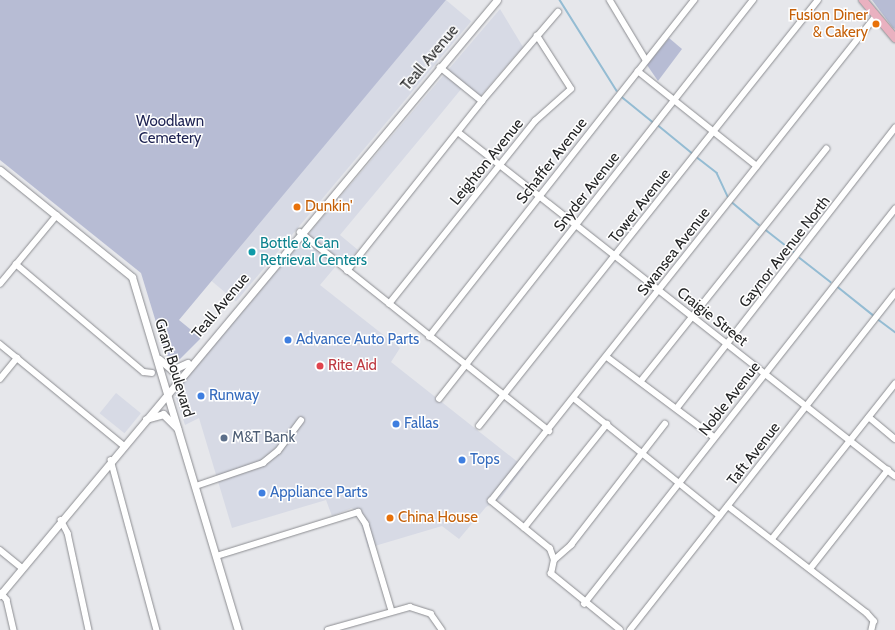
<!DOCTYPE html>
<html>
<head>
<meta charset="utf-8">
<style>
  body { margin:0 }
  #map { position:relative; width:895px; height:630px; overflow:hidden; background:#e6e7eb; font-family:Cabin,sans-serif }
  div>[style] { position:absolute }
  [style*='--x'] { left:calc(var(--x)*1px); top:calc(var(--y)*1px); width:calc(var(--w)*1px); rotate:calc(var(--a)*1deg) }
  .built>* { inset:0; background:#d7dae5; transform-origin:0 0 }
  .green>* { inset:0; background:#b7bcd4 }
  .stream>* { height:1.5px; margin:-0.75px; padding:0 0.75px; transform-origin:0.75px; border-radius:0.75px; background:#94bcd3 }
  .roads { filter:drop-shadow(0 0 1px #8c8d91) drop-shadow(0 0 1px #8c8d91) }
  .minor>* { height:5.5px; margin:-2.75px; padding:0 2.75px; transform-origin:2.75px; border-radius:2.75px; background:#fff }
  .tertiary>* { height:7px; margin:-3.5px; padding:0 3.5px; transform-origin:3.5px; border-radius:3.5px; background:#fff }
  .primary>* { height:8px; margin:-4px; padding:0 4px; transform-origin:4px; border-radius:4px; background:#e9b1c0 }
  .dots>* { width:11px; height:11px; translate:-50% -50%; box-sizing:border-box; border:2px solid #fff; border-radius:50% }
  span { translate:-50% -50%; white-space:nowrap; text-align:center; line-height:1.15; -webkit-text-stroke:3px #fff; paint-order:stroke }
  .food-label { font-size:15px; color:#c56008 }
  .right { translate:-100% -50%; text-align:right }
  .left { translate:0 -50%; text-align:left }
  .street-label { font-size:15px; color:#242526 }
  .park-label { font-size:15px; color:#202554 }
  .culture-label { font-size:15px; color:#0d838f }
  .shop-label { font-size:15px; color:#366cbe }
  .health-label { font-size:15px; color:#be3a42 }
  .service-label { font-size:15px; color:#4e5e75 }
</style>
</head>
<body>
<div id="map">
  <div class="built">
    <div style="left:446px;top:0;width:33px;height:366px;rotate:40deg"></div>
    <div style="clip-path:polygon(500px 9px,523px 47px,476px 101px,462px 88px,439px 116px,340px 235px,358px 250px,347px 265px,341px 260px,320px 285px,400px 348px,391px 362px,524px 467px,500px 499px,486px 507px,459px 539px,442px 526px,368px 548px,360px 520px,352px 508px,332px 516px,326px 500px,232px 528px,199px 418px,185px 425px,175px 395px,177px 388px)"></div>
    <div style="left:116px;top:393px;width:32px;height:26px;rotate:39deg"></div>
  </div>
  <div class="green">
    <div style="clip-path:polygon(0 0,446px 0,179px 320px,201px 338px,178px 361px,166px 355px,141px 273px,0 160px)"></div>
    <div style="clip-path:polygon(872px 0,895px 0,895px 29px,893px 28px)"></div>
    <div style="clip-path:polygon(669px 38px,682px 49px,658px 81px,647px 65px)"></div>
  </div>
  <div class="stream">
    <div style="--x:560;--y:0;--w:107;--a:57.9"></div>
    <div style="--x:622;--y:97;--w:40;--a:39"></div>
    <div style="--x:659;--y:126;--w:43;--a:39.3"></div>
    <div style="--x:698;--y:158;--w:24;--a:38"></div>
    <div style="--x:717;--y:173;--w:26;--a:65"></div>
    <div style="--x:733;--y:203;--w:34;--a:40"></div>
    <div style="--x:766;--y:230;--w:36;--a:38"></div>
    <div style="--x:800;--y:258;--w:39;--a:38"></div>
    <div style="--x:838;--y:287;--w:45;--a:38.7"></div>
    <div style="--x:879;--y:320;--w:20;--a:37"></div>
  </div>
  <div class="roads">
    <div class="minor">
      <div style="--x:610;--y:0;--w:70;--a:59"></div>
      <div style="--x:440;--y:67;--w:54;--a:39"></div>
      <div style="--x:638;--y:71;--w:152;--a:38.6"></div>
      <div style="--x:458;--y:132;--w:556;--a:38.21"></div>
      <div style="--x:300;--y:232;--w:319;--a:38.6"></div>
      <div style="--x:16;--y:264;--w:167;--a:40.2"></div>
      <div style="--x:144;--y:372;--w:8;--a:7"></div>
      <div style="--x:347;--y:271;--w:217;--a:-51.5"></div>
      <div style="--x:482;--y:101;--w:117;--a:-49.5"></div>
      <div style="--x:0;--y:284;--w:89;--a:-50.4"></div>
      <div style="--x:389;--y:304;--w:234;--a:-51.4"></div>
      <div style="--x:535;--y:121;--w:48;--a:-41.6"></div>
      <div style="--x:571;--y:89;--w:63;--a:-122.7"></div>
      <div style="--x:429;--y:337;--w:429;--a:-51.8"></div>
      <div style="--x:0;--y:344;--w:159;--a:39.4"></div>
      <div style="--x:607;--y:357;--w:134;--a:36.8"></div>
      <div style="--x:0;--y:379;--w:27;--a:-51"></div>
      <div style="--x:641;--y:381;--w:297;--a:-51.4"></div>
      <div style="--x:439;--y:399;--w:508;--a:-51.8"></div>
      <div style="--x:575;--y:399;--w:186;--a:38.9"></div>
      <div style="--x:677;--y:408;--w:355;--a:-52.1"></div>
      <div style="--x:869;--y:417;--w:34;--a:40"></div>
      <div style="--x:479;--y:426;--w:544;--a:-51.49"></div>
      <div style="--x:111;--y:460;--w:176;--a:74.9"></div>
      <div style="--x:196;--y:486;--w:71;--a:-18.9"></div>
      <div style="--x:263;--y:463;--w:19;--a:-39"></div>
      <div style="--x:278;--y:451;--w:38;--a:-53"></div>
      <div style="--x:728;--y:506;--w:175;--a:37.6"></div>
      <div style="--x:867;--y:613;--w:11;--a:49"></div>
      <div style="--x:874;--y:621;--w:9;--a:103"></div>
      <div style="--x:61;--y:520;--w:15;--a:62"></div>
      <div style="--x:68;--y:533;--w:99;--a:77.8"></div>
      <div style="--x:524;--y:528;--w:133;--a:-51.4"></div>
      <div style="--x:772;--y:539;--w:198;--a:-51.6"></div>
      <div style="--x:0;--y:550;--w:28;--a:39"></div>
      <div style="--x:217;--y:556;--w:148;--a:-17.3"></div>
      <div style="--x:358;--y:512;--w:14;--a:56"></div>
      <div style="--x:366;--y:524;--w:91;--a:73.4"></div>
      <div style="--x:554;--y:560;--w:12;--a:-110"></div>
      <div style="--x:550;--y:549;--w:76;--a:-140.9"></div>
      <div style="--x:491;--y:501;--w:619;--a:-51.56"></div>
      <div style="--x:810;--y:569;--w:126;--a:-51.8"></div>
      <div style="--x:1;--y:593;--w:9;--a:49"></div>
      <div style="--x:7;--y:600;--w:31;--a:77"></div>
      <div style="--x:584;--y:604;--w:503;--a:-51.79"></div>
      <div style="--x:328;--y:630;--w:85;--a:-15.7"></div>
      <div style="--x:410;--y:607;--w:22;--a:18"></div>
      <div style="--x:431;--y:614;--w:19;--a:55"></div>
      <div style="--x:620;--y:630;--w:89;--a:-140.9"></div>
      <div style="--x:551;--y:574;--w:14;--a:-78"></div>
      <div style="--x:554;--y:560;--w:23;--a:-41"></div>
      <div style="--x:571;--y:545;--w:153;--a:-52.2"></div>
      <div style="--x:630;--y:630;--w:429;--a:-51.8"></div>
    </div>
    <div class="tertiary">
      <div style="--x:0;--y:170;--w:170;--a:39"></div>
      <div style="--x:132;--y:277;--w:369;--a:73.3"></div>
      <div style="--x:159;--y:359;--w:17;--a:40"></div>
      <div style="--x:172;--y:370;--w:17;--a:-25"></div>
      <div style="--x:146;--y:419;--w:18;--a:-16"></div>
      <div style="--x:163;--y:414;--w:20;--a:45"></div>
      <div style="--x:0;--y:595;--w:775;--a:-50.13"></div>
    </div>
    <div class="primary">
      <div style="--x:863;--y:0;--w:50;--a:49.9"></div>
    </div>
  </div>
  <div class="dots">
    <div style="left:876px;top:24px;background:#e8710a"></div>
    <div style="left:297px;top:207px;background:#e8710a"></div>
    <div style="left:252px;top:252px;background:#0f9aa8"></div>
    <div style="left:288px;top:340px;background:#3f7fe0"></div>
    <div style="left:320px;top:366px;background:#e0444e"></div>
    <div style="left:201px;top:396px;background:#3f7fe0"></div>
    <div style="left:396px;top:424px;background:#3f7fe0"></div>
    <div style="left:224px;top:438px;background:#5c6f8a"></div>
    <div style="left:462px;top:460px;background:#3f7fe0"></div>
    <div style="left:262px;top:493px;background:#3f7fe0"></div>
    <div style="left:390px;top:518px;background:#e8710a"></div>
  </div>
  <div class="food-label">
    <span class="right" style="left:868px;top:24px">Fusion Diner<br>&amp; Cakery</span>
    <span class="left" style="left:305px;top:207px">Dunkin'</span>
    <span class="left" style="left:398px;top:518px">China House</span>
  </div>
  <div class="street-label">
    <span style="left:430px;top:58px;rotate:-50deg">Teall Avenue</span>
    <span style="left:552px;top:161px;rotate:-52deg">Schaffer Avenue</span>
    <span style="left:487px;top:162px;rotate:-51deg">Leighton Avenue</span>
    <span style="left:587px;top:192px;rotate:-52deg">Snyder Avenue</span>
    <span style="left:640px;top:206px;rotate:-52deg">Tower Avenue</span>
    <span style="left:674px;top:252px;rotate:-52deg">Swansea Avenue</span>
    <span style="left:785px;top:252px;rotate:-52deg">Gaynor Avenue North</span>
    <span style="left:221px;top:306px;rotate:-50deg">Teall Avenue</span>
    <span style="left:712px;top:317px;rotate:38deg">Craigie Street</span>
    <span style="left:174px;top:368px;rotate:73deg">Grant Boulevard</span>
    <span style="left:730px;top:399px;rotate:-52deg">Noble Avenue</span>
    <span style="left:754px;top:454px;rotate:-52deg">Taft Avenue</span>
  </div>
  <div class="park-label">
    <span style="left:170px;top:130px">Woodlawn<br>Cemetery</span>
  </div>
  <div class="culture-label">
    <span class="left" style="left:260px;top:252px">Bottle &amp; Can<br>Retrieval Centers</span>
  </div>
  <div class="shop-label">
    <span class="left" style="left:296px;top:340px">Advance Auto Parts</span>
    <span class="left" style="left:209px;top:396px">Runway</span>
    <span class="left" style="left:404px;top:424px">Fallas</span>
    <span class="left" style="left:470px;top:460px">Tops</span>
    <span class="left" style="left:270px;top:493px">Appliance Parts</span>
  </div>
  <div class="health-label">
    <span class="left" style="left:328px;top:366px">Rite Aid</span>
  </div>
  <div class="service-label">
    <span class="left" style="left:232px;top:438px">M&amp;T Bank</span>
  </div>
</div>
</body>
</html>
